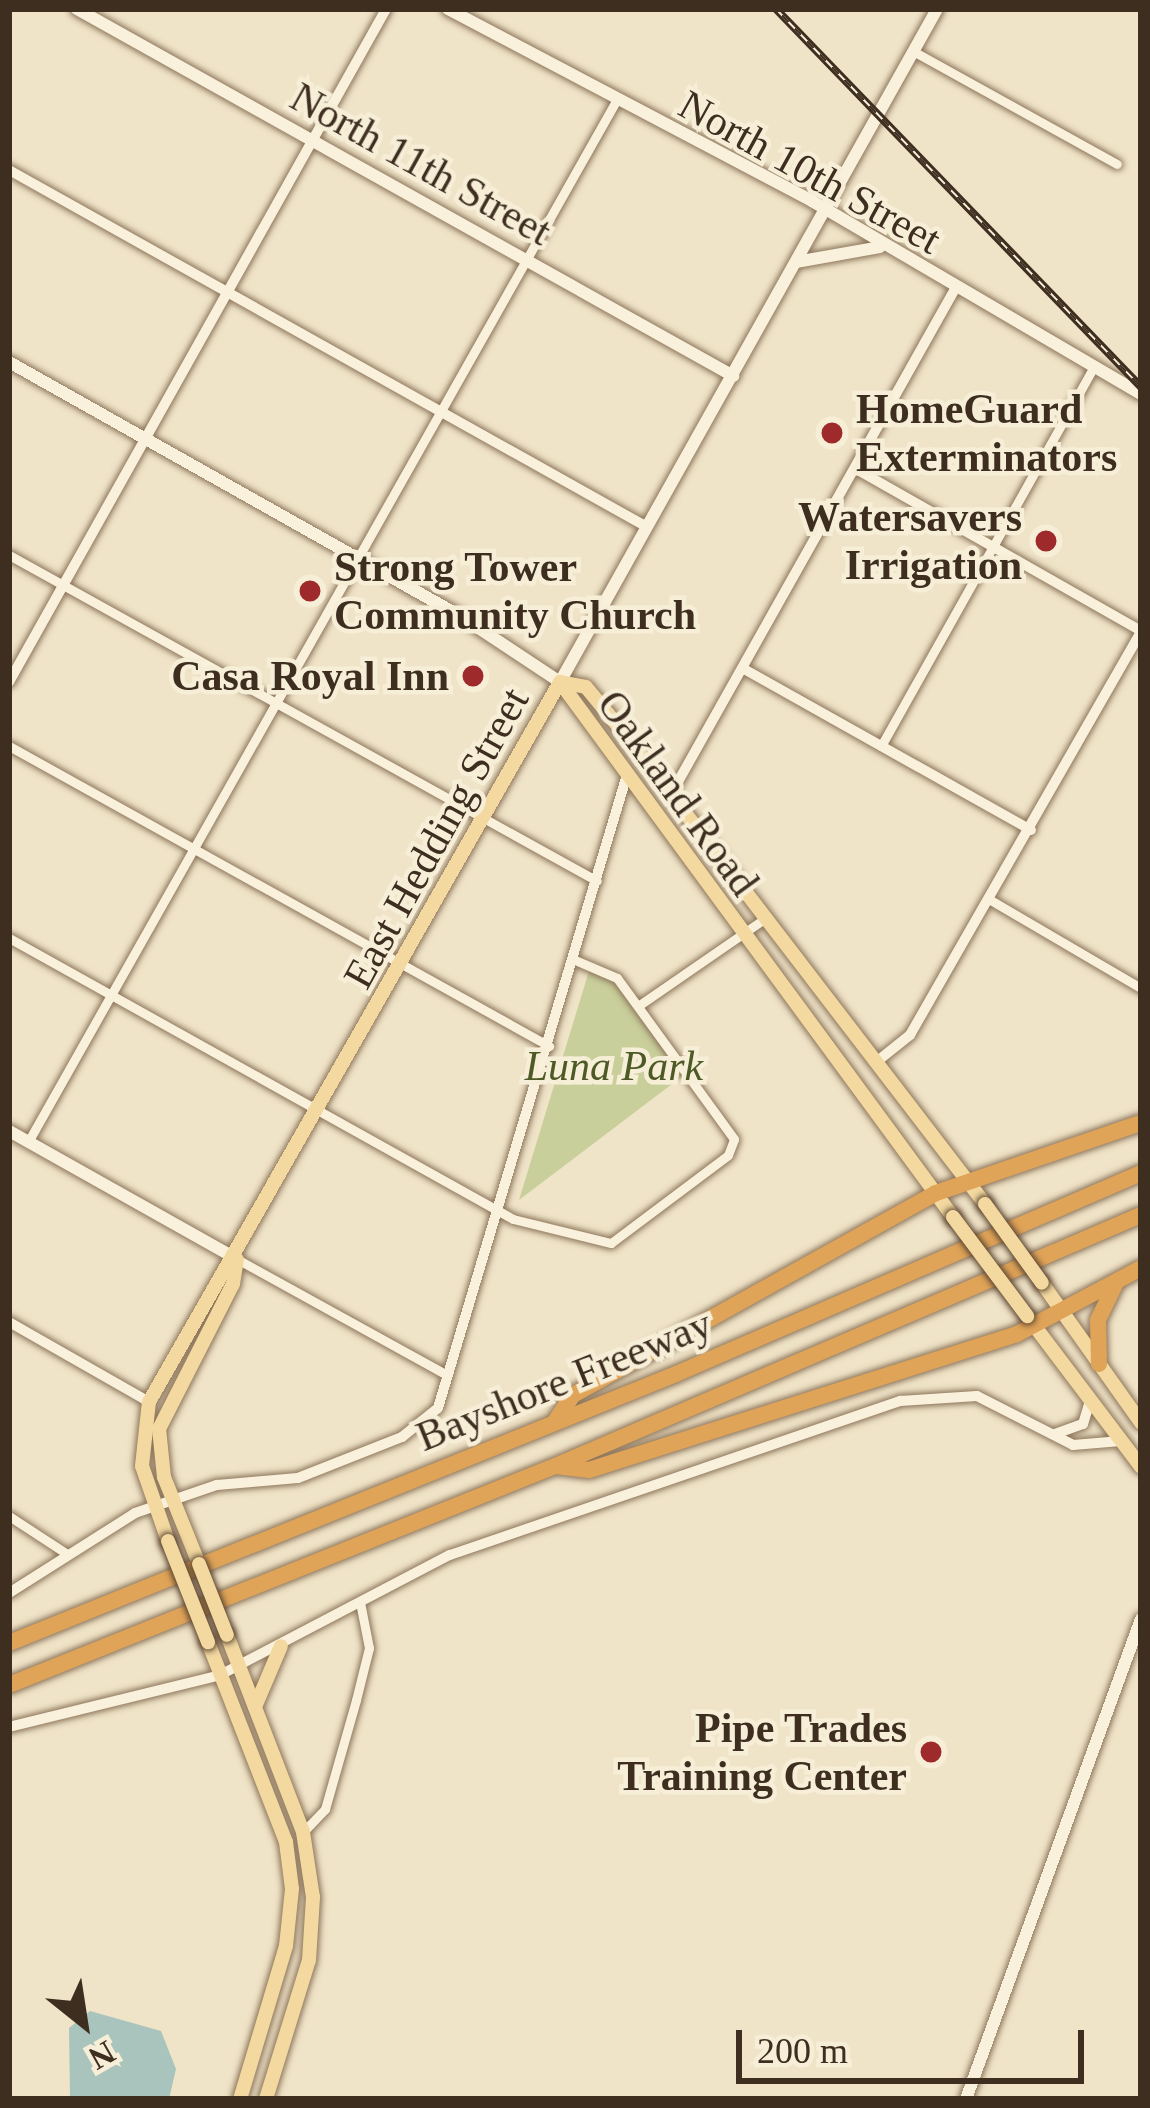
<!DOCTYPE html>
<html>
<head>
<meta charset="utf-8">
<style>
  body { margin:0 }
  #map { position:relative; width:1150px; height:2108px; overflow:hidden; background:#f0e4c8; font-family:"Times New Roman",serif }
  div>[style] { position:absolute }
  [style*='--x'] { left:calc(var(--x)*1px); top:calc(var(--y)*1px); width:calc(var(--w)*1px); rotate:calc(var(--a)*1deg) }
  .green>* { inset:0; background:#c9cf9b }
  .water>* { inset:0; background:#a9c4bc }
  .roads { filter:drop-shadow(0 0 3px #8d765c) drop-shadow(0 0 3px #8d765c) }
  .minor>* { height:9px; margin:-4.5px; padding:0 4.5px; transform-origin:4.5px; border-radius:4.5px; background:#faf1dc }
  .tertiary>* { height:10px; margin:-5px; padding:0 5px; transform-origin:5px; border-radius:5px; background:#faf1dc }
  .secondary>* { height:12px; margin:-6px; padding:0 6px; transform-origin:6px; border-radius:6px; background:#faf1dc }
  .primary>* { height:14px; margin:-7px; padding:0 7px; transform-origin:7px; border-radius:7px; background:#f3d9a0 }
  .motorway>* { height:16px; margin:-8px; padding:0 8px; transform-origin:8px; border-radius:8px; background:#e0a458 }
  .rail>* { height:8px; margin-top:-4px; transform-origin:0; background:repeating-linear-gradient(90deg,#f7eed8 0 9px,#3d2e20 0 18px); box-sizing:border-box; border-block:3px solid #3d2e20 }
  .bridges { filter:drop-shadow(0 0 3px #5b4430) drop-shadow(0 0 3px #5b4430) }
  .primary-bridge>* { height:14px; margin:-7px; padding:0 7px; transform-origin:7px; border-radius:7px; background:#f3d9a0 }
  .dots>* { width:33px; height:33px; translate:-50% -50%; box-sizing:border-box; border:6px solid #f7eed8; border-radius:50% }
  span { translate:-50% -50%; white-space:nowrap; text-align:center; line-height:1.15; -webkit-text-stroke:9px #f7eed8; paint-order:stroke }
  .street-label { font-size:42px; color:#3d2e20 }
  .poi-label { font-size:42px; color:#3d2e20; font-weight:700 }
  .left { translate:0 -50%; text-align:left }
  .right { translate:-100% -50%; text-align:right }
  .park-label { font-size:42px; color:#4d5a26; font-style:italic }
  .frame { position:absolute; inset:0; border:12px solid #3d2e20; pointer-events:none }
  .north { position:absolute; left:24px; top:1964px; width:120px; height:120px; -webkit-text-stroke:9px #f7eed8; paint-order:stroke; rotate:150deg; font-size:33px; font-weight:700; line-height:48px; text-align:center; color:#3d2e20 }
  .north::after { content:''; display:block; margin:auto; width:42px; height:54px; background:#3d2e20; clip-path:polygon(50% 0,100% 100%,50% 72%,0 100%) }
  .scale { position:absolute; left:736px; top:2030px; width:348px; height:54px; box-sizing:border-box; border:6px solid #3d2e20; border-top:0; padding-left:15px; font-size:36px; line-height:42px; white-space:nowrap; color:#3d2e20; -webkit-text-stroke:9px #f7eed8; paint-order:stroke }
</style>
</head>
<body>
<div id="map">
  <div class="green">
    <div style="clip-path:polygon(589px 971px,613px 981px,684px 1075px,519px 1200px)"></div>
  </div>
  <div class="water">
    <div style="clip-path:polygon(90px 2011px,161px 2031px,176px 2069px,169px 2099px,70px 2099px,69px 2028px)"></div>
  </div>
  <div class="roads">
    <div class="minor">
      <div style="--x:913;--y:51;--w:233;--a:29"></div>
      <div style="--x:9;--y:555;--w:672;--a:29"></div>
      <div style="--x:9;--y:746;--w:618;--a:29.05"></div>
      <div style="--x:881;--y:746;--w:433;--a:-60.7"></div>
      <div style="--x:992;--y:901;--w:173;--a:30.3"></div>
      <div style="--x:9;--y:938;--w:577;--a:29.14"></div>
      <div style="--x:513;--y:1219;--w:101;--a:13.8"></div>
      <div style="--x:611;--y:1243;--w:146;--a:-36.9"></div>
      <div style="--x:728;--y:1155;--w:17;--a:-69"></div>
      <div style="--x:734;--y:1139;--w:199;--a:-126"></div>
      <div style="--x:617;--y:978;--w:46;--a:-156.8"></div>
      <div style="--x:638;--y:1006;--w:153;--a:-34.6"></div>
      <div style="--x:28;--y:1142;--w:1193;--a:-60.54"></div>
      <div style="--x:237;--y:1259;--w:238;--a:28.9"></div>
      <div style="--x:9;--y:1516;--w:69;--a:33.2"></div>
      <div style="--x:303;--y:1832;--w:32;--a:-46"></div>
      <div style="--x:325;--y:1809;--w:113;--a:-74.1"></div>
      <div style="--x:356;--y:1700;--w:54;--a:-76"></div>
      <div style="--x:369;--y:1648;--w:47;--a:-101.1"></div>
    </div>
    <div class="tertiary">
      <div style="--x:9;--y:170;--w:731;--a:29.23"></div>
      <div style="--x:856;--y:469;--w:328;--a:29.6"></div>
      <div style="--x:744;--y:669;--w:329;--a:29.3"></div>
      <div style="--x:9;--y:682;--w:771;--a:-60.74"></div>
      <div style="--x:670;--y:796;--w:582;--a:-60.66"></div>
      <div style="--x:875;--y:1063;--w:45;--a:-38.7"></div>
      <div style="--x:910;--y:1035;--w:465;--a:-60.2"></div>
      <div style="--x:9;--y:1322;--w:161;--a:29.7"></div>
      <div style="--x:1055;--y:1434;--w:30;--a:-20"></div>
      <div style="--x:1083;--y:1424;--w:24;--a:-73"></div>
      <div style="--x:9;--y:1593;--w:149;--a:-32.4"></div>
      <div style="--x:135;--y:1513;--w:87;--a:-18.9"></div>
      <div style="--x:217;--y:1485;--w:81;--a:-4.9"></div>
      <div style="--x:298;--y:1478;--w:112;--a:-21.5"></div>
      <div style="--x:402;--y:1437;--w:46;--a:-38.9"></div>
      <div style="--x:438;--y:1408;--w:657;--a:-73.38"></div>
      <div style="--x:9;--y:1727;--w:217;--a:-13.8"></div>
      <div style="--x:220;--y:1675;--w:259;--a:-27.6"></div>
      <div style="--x:450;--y:1555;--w:476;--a:-18.9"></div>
      <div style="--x:900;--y:1401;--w:77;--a:-3.7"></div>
      <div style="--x:977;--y:1396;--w:108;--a:27"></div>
      <div style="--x:1073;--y:1445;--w:48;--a:-4.8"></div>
    </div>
    <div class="secondary">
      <div style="--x:77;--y:9;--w:752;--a:29.22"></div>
      <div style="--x:448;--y:9;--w:412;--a:27.8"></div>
      <div style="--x:812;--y:201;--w:381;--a:30.4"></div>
      <div style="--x:796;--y:262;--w:85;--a:-10.1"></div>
      <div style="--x:9;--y:362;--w:520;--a:29.38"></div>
      <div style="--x:462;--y:617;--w:118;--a:33.6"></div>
      <div style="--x:560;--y:682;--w:771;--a:-60.74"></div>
      <div style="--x:9;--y:1131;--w:261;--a:29.3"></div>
      <div style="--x:966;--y:2099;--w:511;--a:-69.97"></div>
    </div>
    <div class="primary">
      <div style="--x:560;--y:682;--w:26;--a:11"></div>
      <div style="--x:586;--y:687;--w:58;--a:50.6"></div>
      <div style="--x:623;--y:732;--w:595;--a:52.51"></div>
      <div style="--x:560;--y:682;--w:664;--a:53.7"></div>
      <div style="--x:1042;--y:1283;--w:171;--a:54.7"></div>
      <div style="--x:1030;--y:1320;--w:184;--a:52.9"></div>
      <div style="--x:168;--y:1541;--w:79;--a:-109.1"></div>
      <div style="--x:142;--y:1466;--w:64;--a:-83.8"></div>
      <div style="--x:149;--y:1402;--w:829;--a:-60.28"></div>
      <div style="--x:199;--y:1564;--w:94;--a:-111.9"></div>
      <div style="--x:164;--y:1477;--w:48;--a:-95.9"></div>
      <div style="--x:159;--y:1429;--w:163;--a:-63"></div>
      <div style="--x:233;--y:1284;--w:25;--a:-81"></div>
      <div style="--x:227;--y:1635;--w:211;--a:68.9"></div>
      <div style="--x:303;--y:1832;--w:66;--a:81.3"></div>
      <div style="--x:313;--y:1897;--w:63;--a:93.6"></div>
      <div style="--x:309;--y:1960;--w:145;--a:107.2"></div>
      <div style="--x:208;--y:1642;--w:215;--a:68.7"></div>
      <div style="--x:286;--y:1842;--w:47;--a:82.7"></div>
      <div style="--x:292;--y:1889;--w:57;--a:96"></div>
      <div style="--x:286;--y:1946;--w:160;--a:106.7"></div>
      <div style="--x:255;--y:1707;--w:66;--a:-66.9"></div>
    </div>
    <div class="motorway">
      <div style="--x:1099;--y:1364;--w:44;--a:-91.3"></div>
      <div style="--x:1098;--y:1320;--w:41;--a:-64.1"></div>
      <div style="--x:554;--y:1423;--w:34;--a:-56"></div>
      <div style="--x:573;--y:1395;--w:415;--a:-29.1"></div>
      <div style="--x:936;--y:1193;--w:217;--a:-18.9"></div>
      <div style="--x:556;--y:1466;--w:33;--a:7"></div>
      <div style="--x:589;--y:1470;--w:449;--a:-17.6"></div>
      <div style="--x:1017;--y:1334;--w:140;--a:-28"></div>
      <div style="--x:9;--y:1643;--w:719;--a:-21.96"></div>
      <div style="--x:676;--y:1374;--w:507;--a:-23.38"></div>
      <div style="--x:9;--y:1685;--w:588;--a:-21.86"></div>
      <div style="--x:555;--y:1466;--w:637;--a:-23.19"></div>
    </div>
  </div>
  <div class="rail">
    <div style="--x:776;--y:9;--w:525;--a:46"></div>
  </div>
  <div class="bridges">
    <div class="primary-bridge">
      <div style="--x:985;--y:1204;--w:97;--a:54.2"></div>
      <div style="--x:953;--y:1217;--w:124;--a:53.2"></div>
      <div style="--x:168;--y:1541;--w:109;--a:68.4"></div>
      <div style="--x:199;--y:1564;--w:76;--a:68.5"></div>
    </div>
  </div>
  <div class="dots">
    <div style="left:832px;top:433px;background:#9e2a2b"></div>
    <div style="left:1046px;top:541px;background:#9e2a2b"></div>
    <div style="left:310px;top:591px;background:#9e2a2b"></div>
    <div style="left:473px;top:676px;background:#9e2a2b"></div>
    <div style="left:931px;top:1752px;background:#9e2a2b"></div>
  </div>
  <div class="street-label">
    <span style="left:421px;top:164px;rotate:29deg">North 11th Street</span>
    <span style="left:810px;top:172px;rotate:29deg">North 10th Street</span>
    <span style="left:678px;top:793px;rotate:54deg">Oakland Road</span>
    <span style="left:436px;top:838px;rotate:-61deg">East Hedding Street</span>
    <span style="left:564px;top:1380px;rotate:-22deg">Bayshore Freeway</span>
  </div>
  <div class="poi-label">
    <span class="left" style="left:856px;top:433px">HomeGuard<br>Exterminators</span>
    <span class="right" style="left:1022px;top:541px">Watersavers<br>Irrigation</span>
    <span class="left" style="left:334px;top:591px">Strong Tower<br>Community Church</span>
    <span class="right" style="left:449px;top:676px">Casa Royal Inn</span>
    <span class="right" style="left:907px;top:1752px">Pipe Trades<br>Training Center</span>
  </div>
  <div class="park-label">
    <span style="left:614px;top:1066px">Luna Park</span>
  </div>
  <div class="frame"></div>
  <div class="north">N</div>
  <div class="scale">200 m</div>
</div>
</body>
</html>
